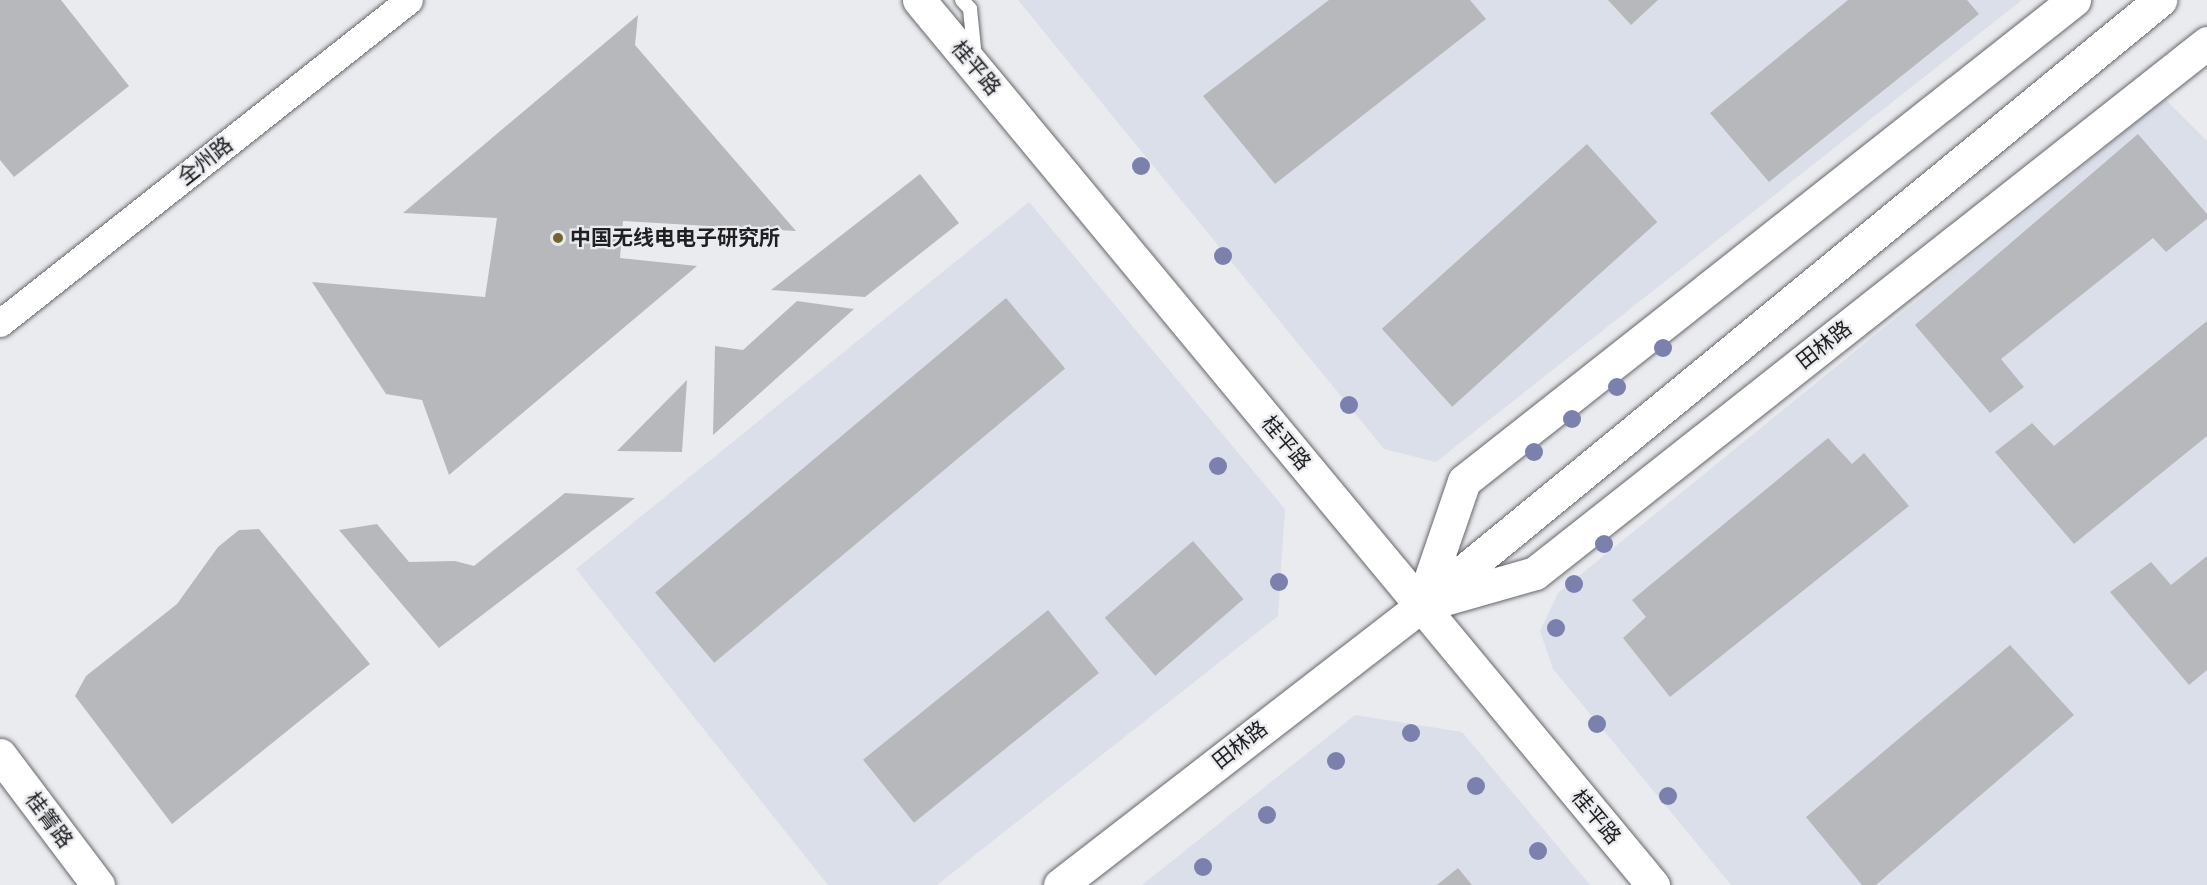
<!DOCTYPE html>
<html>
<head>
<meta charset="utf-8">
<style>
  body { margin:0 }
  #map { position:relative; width:2207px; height:885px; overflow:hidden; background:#eaebef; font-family:"Work Sans","Noto Sans SC",sans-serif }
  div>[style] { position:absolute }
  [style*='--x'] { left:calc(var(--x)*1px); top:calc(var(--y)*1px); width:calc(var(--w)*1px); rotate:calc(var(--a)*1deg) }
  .built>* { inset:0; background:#dbdfea }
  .building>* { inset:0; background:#b7b8bb; transform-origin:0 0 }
  .roads { filter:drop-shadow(0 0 2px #66676b) drop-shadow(0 0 2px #66676b) }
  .lane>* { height:14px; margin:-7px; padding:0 7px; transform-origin:7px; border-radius:7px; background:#fff }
  .street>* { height:27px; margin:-13.5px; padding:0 13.5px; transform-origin:13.5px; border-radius:13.5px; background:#fff }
  .secondary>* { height:33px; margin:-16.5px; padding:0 16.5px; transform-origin:16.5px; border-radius:16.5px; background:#fff }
  .trees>* { width:18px; height:18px; margin:-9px; border-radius:50%; background:#7b80ac }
  .dots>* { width:16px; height:16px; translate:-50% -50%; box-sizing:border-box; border:3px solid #eaebef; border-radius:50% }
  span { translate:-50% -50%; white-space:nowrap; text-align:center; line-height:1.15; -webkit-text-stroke:4.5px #eaebef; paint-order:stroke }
  .street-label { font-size:21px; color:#202022 }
  .poi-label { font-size:21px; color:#202022; font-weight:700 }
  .left { translate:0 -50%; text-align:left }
</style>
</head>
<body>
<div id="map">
  <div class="built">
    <div style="clip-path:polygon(1018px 0,2022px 0,1436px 462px,1384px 449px)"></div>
    <div style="clip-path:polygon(2165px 99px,2207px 141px,2207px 885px,1731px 885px,1553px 669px,1540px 631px,1558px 593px)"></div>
    <div style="clip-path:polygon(1029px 202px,1285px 509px,1278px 616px,937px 885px,828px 885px,576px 569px)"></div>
    <div style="clip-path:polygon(1355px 715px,1462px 732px,1590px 885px,1142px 885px)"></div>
  </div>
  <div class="building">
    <div style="clip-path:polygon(0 0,61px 0,129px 86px,14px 177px,0 160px)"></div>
    <div style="clip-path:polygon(1329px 0,1470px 0,1486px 19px,1275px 184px,1203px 96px)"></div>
    <div style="clip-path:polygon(1608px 0,1658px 0,1631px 25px)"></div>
    <div style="clip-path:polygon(1848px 0,1967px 0,1979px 14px,1769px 182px,1710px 113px)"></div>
    <div style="clip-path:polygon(638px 15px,635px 45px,796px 231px,623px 221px,620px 258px,697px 266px,449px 475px,422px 400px,386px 394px,312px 282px,485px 297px,497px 218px,403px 213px)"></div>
    <div style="clip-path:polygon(2138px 134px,2207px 214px,2207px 219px,2166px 252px,2153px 238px,2001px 359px,2024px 387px,1990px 413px,1915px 325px)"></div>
    <div style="left:1587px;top:144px;width:105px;height:276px;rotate:48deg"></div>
    <div style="clip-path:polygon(920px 174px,959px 223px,865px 297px,771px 290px)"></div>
    <div style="left:1006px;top:298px;width:92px;height:458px;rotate:50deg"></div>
    <div style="clip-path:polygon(797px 301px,854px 309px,713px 435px,715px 346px,743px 350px)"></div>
    <div style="clip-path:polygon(2207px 321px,2207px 436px,2074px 544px,1995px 452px,2032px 423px,2054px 446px)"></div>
    <div style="clip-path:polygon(687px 380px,682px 452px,617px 451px)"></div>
    <div style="clip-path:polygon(1828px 438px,1852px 464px,1864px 453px,1909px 506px,1670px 697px,1623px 638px,1646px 617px,1632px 600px)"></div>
    <div style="clip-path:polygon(565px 493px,635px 498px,439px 648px,339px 530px,377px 524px,409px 562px,455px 561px,474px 566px)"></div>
    <div style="clip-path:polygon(259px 529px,370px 664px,172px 824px,75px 696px,86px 676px,177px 604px,218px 547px,239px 530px)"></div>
    <div style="left:1193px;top:541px;width:77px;height:117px;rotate:49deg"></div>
    <div style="clip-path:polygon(2207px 556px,2207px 670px,2189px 685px,2110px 592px,2151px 562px,2171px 585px)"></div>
    <div style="left:1048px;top:610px;width:81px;height:238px;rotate:51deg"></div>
    <div style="clip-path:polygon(2010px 645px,2074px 715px,1876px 885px,1862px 885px,1806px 817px)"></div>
    <div style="clip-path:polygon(1458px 868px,1472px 885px,1437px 885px)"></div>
  </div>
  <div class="roads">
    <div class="lane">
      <div style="--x:962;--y:0;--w:12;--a:48"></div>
      <div style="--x:970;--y:9;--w:49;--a:84.2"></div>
    </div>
    <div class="street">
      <div style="--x:0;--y:323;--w:521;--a:-38.3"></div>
    </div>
    <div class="secondary">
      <div style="--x:919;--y:0;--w:1150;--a:50.33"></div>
      <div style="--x:1434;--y:602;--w:105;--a:-16"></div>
      <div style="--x:1535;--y:573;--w:856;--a:-38.26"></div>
      <div style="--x:1421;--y:606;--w:132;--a:-71"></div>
      <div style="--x:1464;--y:481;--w:777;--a:-38.26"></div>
      <div style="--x:0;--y:755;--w:163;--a:53"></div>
      <div style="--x:1060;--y:885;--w:456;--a:-37.7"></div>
      <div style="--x:1421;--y:606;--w:956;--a:-39.35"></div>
    </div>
  </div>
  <div class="trees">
    <div style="left:1141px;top:166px"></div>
    <div style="left:1223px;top:256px"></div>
    <div style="left:1663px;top:348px"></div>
    <div style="left:1617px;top:387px"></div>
    <div style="left:1349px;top:405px"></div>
    <div style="left:1572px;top:419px"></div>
    <div style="left:1534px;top:452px"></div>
    <div style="left:1218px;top:466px"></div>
    <div style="left:1604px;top:544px"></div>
    <div style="left:1279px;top:582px"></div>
    <div style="left:1574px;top:584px"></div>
    <div style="left:1556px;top:628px"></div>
    <div style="left:1597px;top:724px"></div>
    <div style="left:1411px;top:733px"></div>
    <div style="left:1336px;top:761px"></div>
    <div style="left:1476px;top:786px"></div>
    <div style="left:1668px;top:796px"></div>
    <div style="left:1267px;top:815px"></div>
    <div style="left:1538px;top:851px"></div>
    <div style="left:1203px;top:867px"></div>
  </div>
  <div class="dots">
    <div style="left:558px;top:238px;background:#746432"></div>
  </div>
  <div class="street-label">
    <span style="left:976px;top:68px;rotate:50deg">桂平路</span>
    <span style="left:205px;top:161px;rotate:-38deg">全州路</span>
    <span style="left:1824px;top:345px;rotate:-38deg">田林路</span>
    <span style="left:1286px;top:443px;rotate:50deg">桂平路</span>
    <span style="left:1240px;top:745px;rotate:-38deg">田林路</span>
    <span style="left:1596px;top:817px;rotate:50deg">桂平路</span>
    <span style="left:49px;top:820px;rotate:53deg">桂箐路</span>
  </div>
  <div class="poi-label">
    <span class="left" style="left:570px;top:238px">中国无线电电子研究所</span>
  </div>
</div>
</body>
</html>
